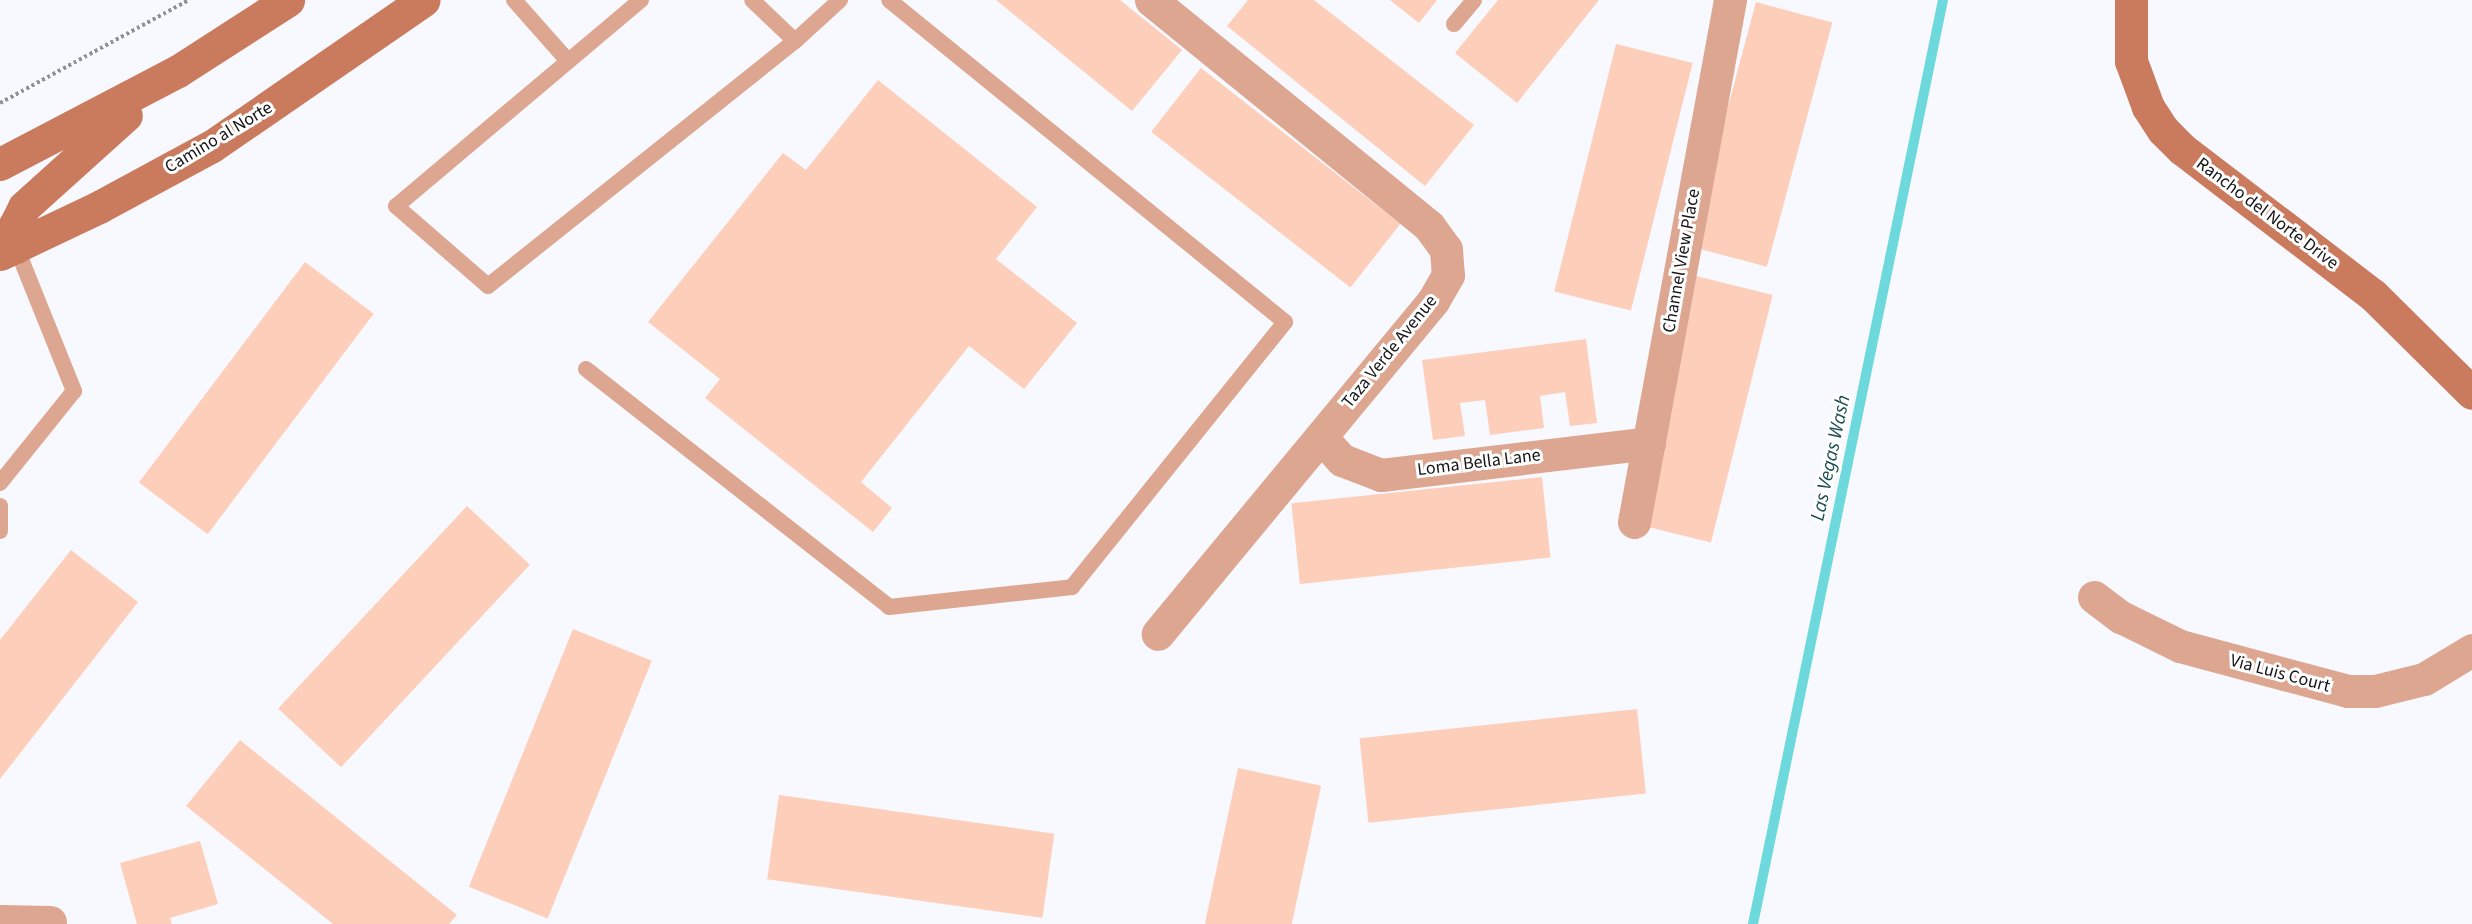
<!DOCTYPE html>
<html>
<head>
<meta charset="utf-8">
<style>
  body { margin:0 }
  #map { position:relative; width:2472px; height:924px; overflow:hidden; background:#f8f9fe; font-family:"Source Sans 3",sans-serif }
  div>[style] { position:absolute }
  [style*='--x'] { left:calc(var(--x)*1px); top:calc(var(--y)*1px); width:calc(var(--w)*1px); rotate:calc(var(--a)*1deg) }
  .stream>* { height:10px; margin:-5px; padding:0 5px; transform-origin:5px; border-radius:5px; background:#6dd9dc }
  .building>* { inset:0; background:#fdceba; transform-origin:0 0 }
  .path>* { height:4px; margin-top:-2px; transform-origin:0; background:repeating-linear-gradient(90deg,#909195 0 3px,transparent 0 6px) }
  .lane>* { height:16px; margin:-8px; padding:0 8px; transform-origin:8px; border-radius:8px; background:#dda691 }
  .street>* { height:33px; margin:-16.5px; padding:0 16.5px; transform-origin:16.5px; border-radius:16.5px; background:#dda691 }
  .secondary>* { height:33px; margin:-16.5px; padding:0 16.5px; transform-origin:16.5px; border-radius:16.5px; background:#cb7b5d }
  span { translate:-50% -50%; white-space:nowrap; text-align:center; line-height:1.15; -webkit-text-stroke:6px #fff; paint-order:stroke }
  .street-label { font-size:18px; color:#151518 }
  .water-label { font-size:20px; color:#1b4c4e; font-style:italic }
</style>
</head>
<body>
<div id="map">
  <div class="stream">
    <div style="--x:1753;--y:924;--w:943;--a:-78.38"></div>
  </div>
  <div class="building">
    <div style="clip-path:polygon(996px 0,1120px 0,1182px 50px,1132px 111px)"></div>
    <div style="clip-path:polygon(1248px 0,1314px 0,1474px 125px,1425px 186px,1227px 26px)"></div>
    <div style="clip-path:polygon(1390px 0,1437px 0,1419px 23px)"></div>
    <div style="clip-path:polygon(1498px 0,1599px 0,1517px 103px,1455px 53px)"></div>
    <div style="left:1756px;top:2px;width:79px;height:253px;rotate:15deg"></div>
    <div style="left:1616px;top:44px;width:79px;height:255px;rotate:14deg"></div>
    <div style="left:1201px;top:68px;width:253px;height:81px;rotate:38deg"></div>
    <div style="clip-path:polygon(878px 80px,1037px 207px,996px 259px,1077px 323px,1024px 389px,969px 346px,861px 482px,892px 508px,873px 532px,705px 398px,720px 379px,648px 322px,783px 153px,806px 170px)"></div>
    <div style="left:305px;top:262px;width:86px;height:276px;rotate:37deg"></div>
    <div style="left:1696px;top:276px;width:79px;height:255px;rotate:14deg"></div>
    <div style="clip-path:polygon(1586px 339px,1597px 423px,1570px 426px,1565px 392px,1540px 396px,1544px 428px,1490px 435px,1485px 400px,1460px 403px,1465px 436px,1433px 440px,1422px 360px)"></div>
    <div style="left:1542px;top:477px;width:81px;height:252px;rotate:84deg"></div>
    <div style="left:467px;top:506px;width:86px;height:277px;rotate:43deg"></div>
    <div style="clip-path:polygon(71px 550px,138px 602px,0 779px,0 640px)"></div>
    <div style="left:573px;top:629px;width:85px;height:278px;rotate:22deg"></div>
    <div style="left:1637px;top:709px;width:85px;height:279px;rotate:84deg"></div>
    <div style="clip-path:polygon(240px 740px,457px 915px,449px 924px,333px 924px,186px 806px)"></div>
    <div style="left:1238px;top:768px;width:85px;height:159px;rotate:12deg"></div>
    <div style="left:779px;top:795px;width:278px;height:85px;rotate:8deg"></div>
    <div style="clip-path:polygon(200px 841px,218px 904px,170px 918px,172px 924px,137px 924px,120px 863px)"></div>
  </div>
  <div class="path">
    <div style="--x:0;--y:103;--w:215;--a:-28.6"></div>
  </div>
  <div class="lane">
    <div style="--x:514;--y:0;--w:81;--a:48.5"></div>
    <div style="--x:641;--y:0;--w:320;--a:139.9"></div>
    <div style="--x:396;--y:206;--w:122;--a:41"></div>
    <div style="--x:488;--y:286;--w:393;--a:-38.6"></div>
    <div style="--x:795;--y:41;--w:59;--a:-136.4"></div>
    <div style="--x:1454;--y:24;--w:31;--a:-50"></div>
    <div style="--x:795;--y:41;--w:61;--a:-42.3"></div>
    <div style="--x:586;--y:369;--w:385;--a:38.1"></div>
    <div style="--x:889;--y:607;--w:184;--a:-6.2"></div>
    <div style="--x:1072;--y:587;--w:340;--a:-51.2"></div>
    <div style="--x:1285;--y:322;--w:510;--a:-140.88"></div>
    <div style="--x:0;--y:483;--w:118;--a:-51.2"></div>
    <div style="--x:74;--y:391;--w:155;--a:-111.9"></div>
    <div style="--x:0;--y:506;--w:25;--a:90"></div>
  </div>
  <div class="street">
    <div style="--x:1151;--y:0;--w:358;--a:39.1"></div>
    <div style="--x:1429;--y:226;--w:29;--a:54"></div>
    <div style="--x:1446;--y:249;--w:26;--a:86"></div>
    <div style="--x:1448;--y:275;--w:30;--a:120"></div>
    <div style="--x:1433;--y:301;--w:432;--a:129.6"></div>
    <div style="--x:1321;--y:437;--w:31;--a:48"></div>
    <div style="--x:1342;--y:460;--w:42;--a:21"></div>
    <div style="--x:1381;--y:475;--w:270;--a:-6.8"></div>
    <div style="--x:1634;--y:522;--w:531;--a:-79.58"></div>
    <div style="--x:2094;--y:597;--w:34;--a:37"></div>
    <div style="--x:2121;--y:617;--w:66;--a:26.2"></div>
    <div style="--x:2180;--y:646;--w:174;--a:15"></div>
    <div style="--x:2348;--y:691;--w:27;--a:0"></div>
    <div style="--x:2375;--y:691;--w:50;--a:-13.8"></div>
    <div style="--x:2424;--y:679;--w:56;--a:-31.1"></div>
    <div style="--x:0;--y:921;--w:50;--a:1.1"></div>
  </div>
  <div class="secondary">
    <div style="--x:2131;--y:0;--w:61;--a:90"></div>
    <div style="--x:2131;--y:61;--w:49;--a:69.7"></div>
    <div style="--x:2148;--y:107;--w:27;--a:57"></div>
    <div style="--x:2163;--y:130;--w:27;--a:45"></div>
    <div style="--x:2182;--y:149;--w:240;--a:37.4"></div>
    <div style="--x:2373;--y:295;--w:139;--a:44.7"></div>
    <div style="--x:0;--y:164;--w:201;--a:-27.6"></div>
    <div style="--x:178;--y:71;--w:131;--a:-32.8"></div>
    <div style="--x:16;--y:247;--w:22;--a:-93"></div>
    <div style="--x:15;--y:225;--w:20;--a:-63"></div>
    <div style="--x:24;--y:207;--w:137;--a:-42"></div>
    <div style="--x:0;--y:254;--w:110;--a:-25.4"></div>
    <div style="--x:99;--y:207;--w:128;--a:-28.4"></div>
    <div style="--x:212;--y:146;--w:257;--a:-34.6"></div>
  </div>
  <div class="street-label">
    <span style="left:219px;top:138px;rotate:-31deg">Camino al Norte</span>
    <span style="left:2267px;top:214px;rotate:37deg">Rancho del Norte Drive</span>
    <span style="left:1682px;top:261px;rotate:-80deg">Channel View Place</span>
    <span style="left:1390px;top:352px;rotate:-51deg">Taza Verde Avenue</span>
    <span style="left:1479px;top:463px;rotate:-7deg">Loma Bella Lane</span>
    <span style="left:2280px;top:674px;rotate:15deg">Via Luis Court</span>
  </div>
  <div class="water-label">
    <span style="left:1831px;top:458px;rotate:-78deg">Las Vegas Wash</span>
  </div>
</div>
</body>
</html>
